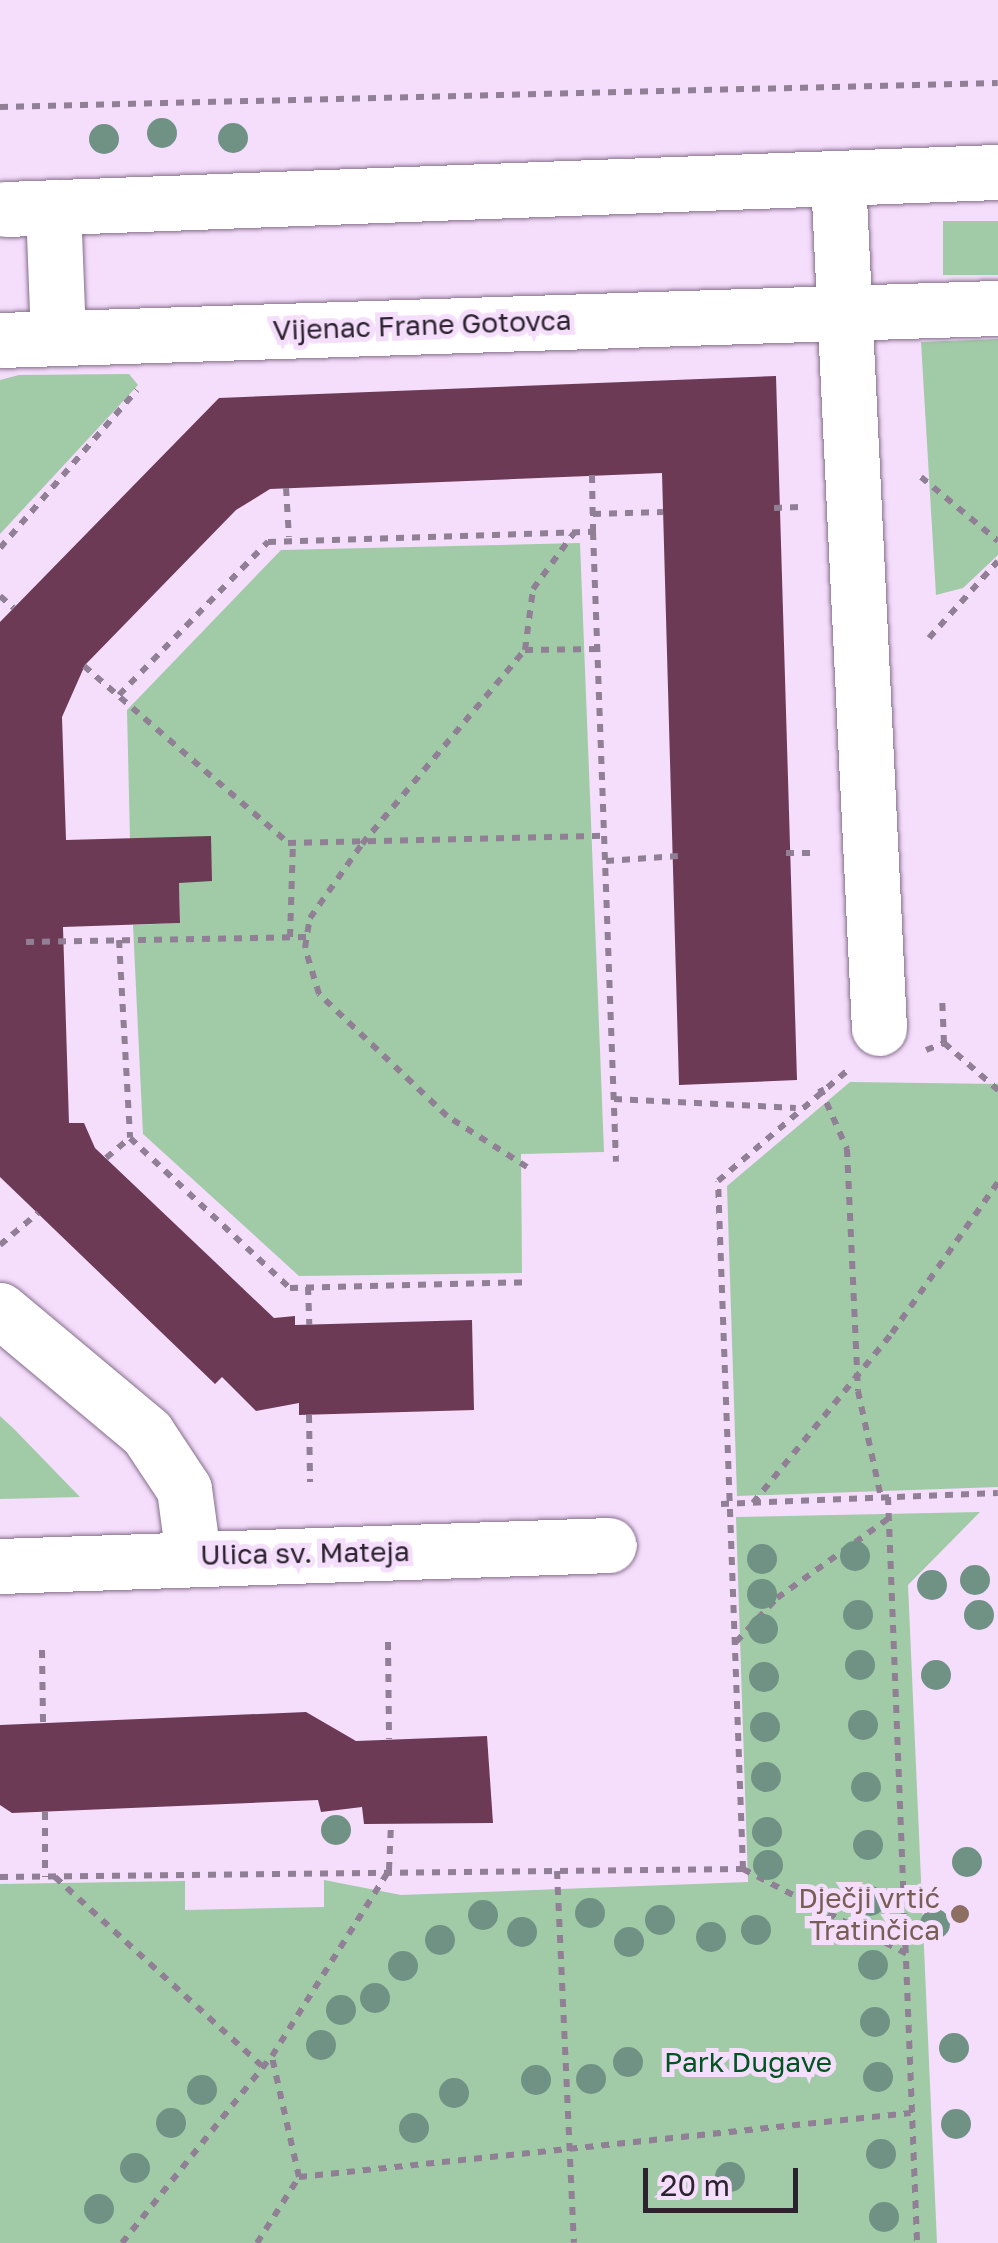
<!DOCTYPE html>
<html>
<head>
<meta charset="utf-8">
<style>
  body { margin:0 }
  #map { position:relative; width:998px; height:2243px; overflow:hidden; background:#f5ddfc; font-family:"Golos Text",sans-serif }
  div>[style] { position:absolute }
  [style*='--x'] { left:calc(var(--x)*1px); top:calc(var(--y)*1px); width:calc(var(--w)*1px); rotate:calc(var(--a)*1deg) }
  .green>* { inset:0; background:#a1caa7; transform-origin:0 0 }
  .building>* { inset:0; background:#6d3a56 }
  .path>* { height:6px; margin-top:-3px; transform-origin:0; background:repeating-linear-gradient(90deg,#907f95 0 8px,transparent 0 16px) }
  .roads { filter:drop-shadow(0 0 2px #846e8a) drop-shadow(0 0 2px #846e8a) }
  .minor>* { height:55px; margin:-27.5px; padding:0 27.5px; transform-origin:27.5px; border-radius:27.5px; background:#fff }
  .trees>* { width:30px; height:30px; margin:-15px; border-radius:50%; background:#6f9284 }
  .dots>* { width:28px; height:28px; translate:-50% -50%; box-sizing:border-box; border:5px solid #f5ddfc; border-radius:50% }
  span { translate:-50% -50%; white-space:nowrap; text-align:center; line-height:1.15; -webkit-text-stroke:10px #f5ddfc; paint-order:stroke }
  .street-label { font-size:28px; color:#2c232f }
  .education-label { font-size:28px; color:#785e54 }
  .right { translate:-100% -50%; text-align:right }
  .park-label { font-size:28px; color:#015521 }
  .scale { position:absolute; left:643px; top:2168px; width:155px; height:45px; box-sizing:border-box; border:5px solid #2c232f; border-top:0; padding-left:12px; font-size:30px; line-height:35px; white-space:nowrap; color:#2c232f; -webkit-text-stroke:8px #f5ddfc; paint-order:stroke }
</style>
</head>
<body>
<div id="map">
  <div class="green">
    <div style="left:998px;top:221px;width:54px;height:55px;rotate:90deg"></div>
    <div style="clip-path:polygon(998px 339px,998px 555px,963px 588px,936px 595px,921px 342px)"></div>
    <div style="clip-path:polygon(19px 375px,129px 374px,138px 385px,0 534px,0 380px)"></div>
    <div style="clip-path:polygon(580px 543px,604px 1152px,521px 1154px,522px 1273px,299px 1276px,143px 1134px,133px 925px,180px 923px,179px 883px,130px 839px,127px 710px,281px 550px)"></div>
    <div style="clip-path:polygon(850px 1082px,998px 1084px,998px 1487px,737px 1496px,727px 1186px)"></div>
    <div style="clip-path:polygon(0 1416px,14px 1429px,80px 1497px,0 1499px)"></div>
    <div style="clip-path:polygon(980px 1512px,908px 1585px,937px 2243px,0 2243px,0 1884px,185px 1881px,185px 1910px,324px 1907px,324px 1880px,401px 1895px,748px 1882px,736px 1517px)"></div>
  </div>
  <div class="building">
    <div style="clip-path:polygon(776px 376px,797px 1080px,679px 1085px,662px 473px,270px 489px,236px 510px,85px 665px,62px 717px,66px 840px,211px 836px,212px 881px,179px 883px,180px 923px,63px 927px,69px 1123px,84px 1123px,95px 1148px,274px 1318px,295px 1316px,295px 1325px,472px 1320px,474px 1410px,299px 1415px,299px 1403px,256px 1411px,222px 1377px,215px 1384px,0 1177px,0 622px,219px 398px)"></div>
    <div style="clip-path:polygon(306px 1712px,356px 1741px,487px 1736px,493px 1823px,364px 1824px,362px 1807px,321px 1812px,318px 1800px,12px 1813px,0 1805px,0 1725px)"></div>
  </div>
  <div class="path">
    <div style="--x:0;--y:107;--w:998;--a:-1.38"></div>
    <div style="--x:592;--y:475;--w:39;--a:89"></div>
    <div style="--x:921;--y:477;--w:100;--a:39.7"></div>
    <div style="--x:286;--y:488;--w:49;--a:86.5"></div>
    <div style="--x:774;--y:508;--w:26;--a:-2"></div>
    <div style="--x:593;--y:532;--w:18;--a:-90"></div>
    <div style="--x:593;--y:514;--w:70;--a:-1.6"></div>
    <div style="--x:0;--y:548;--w:209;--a:-49.1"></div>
    <div style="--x:0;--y:596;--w:18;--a:41"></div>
    <div style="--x:929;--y:638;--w:103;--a:-48.1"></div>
    <div style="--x:525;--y:650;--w:62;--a:-82.5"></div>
    <div style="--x:533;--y:589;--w:69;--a:-53.8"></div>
    <div style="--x:84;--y:666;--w:270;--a:40.9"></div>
    <div style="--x:288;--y:843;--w:317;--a:-1.3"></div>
    <div style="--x:119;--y:695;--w:214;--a:-45.8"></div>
    <div style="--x:268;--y:542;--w:325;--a:-1.8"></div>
    <div style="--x:593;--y:532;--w:630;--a:87.91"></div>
    <div style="--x:786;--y:853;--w:26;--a:0"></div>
    <div style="--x:606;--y:861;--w:72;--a:-4"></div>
    <div style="--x:290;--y:937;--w:93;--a:-88.2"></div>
    <div style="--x:119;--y:940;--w:198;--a:86.8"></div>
    <div style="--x:130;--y:1138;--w:219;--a:43.2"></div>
    <div style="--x:290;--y:1288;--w:239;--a:-1.4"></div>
    <div style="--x:26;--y:942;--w:281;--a:-1"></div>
    <div style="--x:944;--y:1043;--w:72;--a:41"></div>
    <div style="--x:926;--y:1050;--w:19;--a:-21"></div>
    <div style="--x:944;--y:1043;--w:47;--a:-92.4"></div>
    <div style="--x:820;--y:1088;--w:67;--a:66.1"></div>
    <div style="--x:847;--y:1149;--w:242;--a:87.4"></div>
    <div style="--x:858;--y:1391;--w:108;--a:77.8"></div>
    <div style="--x:614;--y:1099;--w:182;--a:2.8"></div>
    <div style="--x:106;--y:1158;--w:31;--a:-40"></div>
    <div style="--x:527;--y:1167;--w:95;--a:-147.5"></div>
    <div style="--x:447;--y:1116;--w:177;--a:-136.4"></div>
    <div style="--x:319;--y:994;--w:48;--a:-106.9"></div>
    <div style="--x:305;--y:948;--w:30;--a:-81"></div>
    <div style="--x:310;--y:918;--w:90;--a:-54.9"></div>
    <div style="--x:362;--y:844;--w:253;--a:-50"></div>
    <div style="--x:525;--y:650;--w:73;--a:-0.8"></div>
    <div style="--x:0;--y:1245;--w:50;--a:-40.1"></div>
    <div style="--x:308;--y:1287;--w:38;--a:88"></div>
    <div style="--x:309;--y:1415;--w:67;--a:89.1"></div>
    <div style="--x:888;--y:1497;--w:747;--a:87.77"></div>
    <div style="--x:753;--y:1503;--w:220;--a:-50.7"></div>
    <div style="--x:892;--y:1333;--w:184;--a:-54.9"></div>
    <div style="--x:721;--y:1504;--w:277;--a:-2.3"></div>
    <div style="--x:388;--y:1642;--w:97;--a:89.4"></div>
    <div style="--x:736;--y:1642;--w:60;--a:-47"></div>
    <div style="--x:777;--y:1598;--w:138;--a:-35.5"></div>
    <div style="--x:42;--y:1650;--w:73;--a:89.2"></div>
    <div style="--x:45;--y:1812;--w:65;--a:90"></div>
    <div style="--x:743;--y:1869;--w:688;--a:-92.08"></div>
    <div style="--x:718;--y:1181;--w:170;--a:-40.5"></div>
    <div style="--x:557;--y:1871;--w:372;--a:87.4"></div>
    <div style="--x:0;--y:1877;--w:743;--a:-0.62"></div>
    <div style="--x:743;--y:1869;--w:185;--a:27.4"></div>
    <div style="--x:55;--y:1877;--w:282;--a:42.4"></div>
    <div style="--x:299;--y:2177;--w:615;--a:-5.97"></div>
    <div style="--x:122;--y:2243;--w:240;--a:-51.3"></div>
    <div style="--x:272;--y:2056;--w:220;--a:-57.8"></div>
    <div style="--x:389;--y:1870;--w:46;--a:-87.5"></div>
    <div style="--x:257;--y:2243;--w:78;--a:-57.5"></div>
    <div style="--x:299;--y:2177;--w:123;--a:-102.7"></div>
  </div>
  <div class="roads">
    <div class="minor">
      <div style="--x:838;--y:178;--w:851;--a:87.24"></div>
      <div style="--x:53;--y:207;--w:128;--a:87.8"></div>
      <div style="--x:6;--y:209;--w:993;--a:-2.14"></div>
      <div style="--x:0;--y:340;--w:999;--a:-1.84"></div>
      <div style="--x:0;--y:1310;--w:192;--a:39.9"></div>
      <div style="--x:147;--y:1433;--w:67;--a:56.5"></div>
      <div style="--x:184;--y:1489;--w:68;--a:82.3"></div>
      <div style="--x:0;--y:1566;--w:609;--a:-1.97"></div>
    </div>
  </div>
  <div class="trees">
    <div style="left:162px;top:133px"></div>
    <div style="left:233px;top:138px"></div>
    <div style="left:104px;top:139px"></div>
    <div style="left:855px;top:1556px"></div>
    <div style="left:762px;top:1559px"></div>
    <div style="left:975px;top:1580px"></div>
    <div style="left:932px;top:1585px"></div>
    <div style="left:762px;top:1594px"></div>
    <div style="left:858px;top:1615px"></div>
    <div style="left:979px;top:1615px"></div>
    <div style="left:763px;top:1629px"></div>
    <div style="left:860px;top:1665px"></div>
    <div style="left:936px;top:1675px"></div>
    <div style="left:764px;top:1677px"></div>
    <div style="left:863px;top:1725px"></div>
    <div style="left:765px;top:1727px"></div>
    <div style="left:766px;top:1777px"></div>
    <div style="left:866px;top:1787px"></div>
    <div style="left:336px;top:1830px"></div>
    <div style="left:767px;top:1832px"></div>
    <div style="left:868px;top:1845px"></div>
    <div style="left:967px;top:1862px"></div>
    <div style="left:768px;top:1865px"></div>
    <div style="left:870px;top:1901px"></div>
    <div style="left:590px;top:1913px"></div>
    <div style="left:483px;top:1915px"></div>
    <div style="left:660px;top:1920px"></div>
    <div style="left:935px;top:1924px"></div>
    <div style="left:756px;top:1930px"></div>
    <div style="left:522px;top:1932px"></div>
    <div style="left:711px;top:1937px"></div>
    <div style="left:440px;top:1940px"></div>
    <div style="left:629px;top:1942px"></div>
    <div style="left:873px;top:1965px"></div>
    <div style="left:403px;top:1966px"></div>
    <div style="left:375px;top:1998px"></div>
    <div style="left:341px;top:2010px"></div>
    <div style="left:875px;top:2022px"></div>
    <div style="left:321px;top:2045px"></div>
    <div style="left:954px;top:2048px"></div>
    <div style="left:628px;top:2062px"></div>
    <div style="left:878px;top:2077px"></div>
    <div style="left:591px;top:2079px"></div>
    <div style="left:536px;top:2080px"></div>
    <div style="left:202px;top:2090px"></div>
    <div style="left:454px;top:2093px"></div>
    <div style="left:171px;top:2123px"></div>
    <div style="left:956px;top:2124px"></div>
    <div style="left:414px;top:2128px"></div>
    <div style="left:881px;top:2154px"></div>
    <div style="left:135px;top:2168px"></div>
    <div style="left:730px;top:2177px"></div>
    <div style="left:99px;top:2209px"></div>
    <div style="left:884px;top:2217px"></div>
  </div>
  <div class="dots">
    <div style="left:960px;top:1914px;background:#8d6e63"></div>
  </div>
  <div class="street-label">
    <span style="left:422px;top:325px;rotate:-2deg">Vijenac Frane Gotovca</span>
    <span style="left:305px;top:1553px;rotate:-1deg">Ulica sv. Mateja</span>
  </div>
  <div class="education-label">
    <span class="right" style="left:940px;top:1914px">Dječji vrtić<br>Tratinčica</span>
  </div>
  <div class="park-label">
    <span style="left:748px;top:2062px">Park Dugave</span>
  </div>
  <div class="scale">20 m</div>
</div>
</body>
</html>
